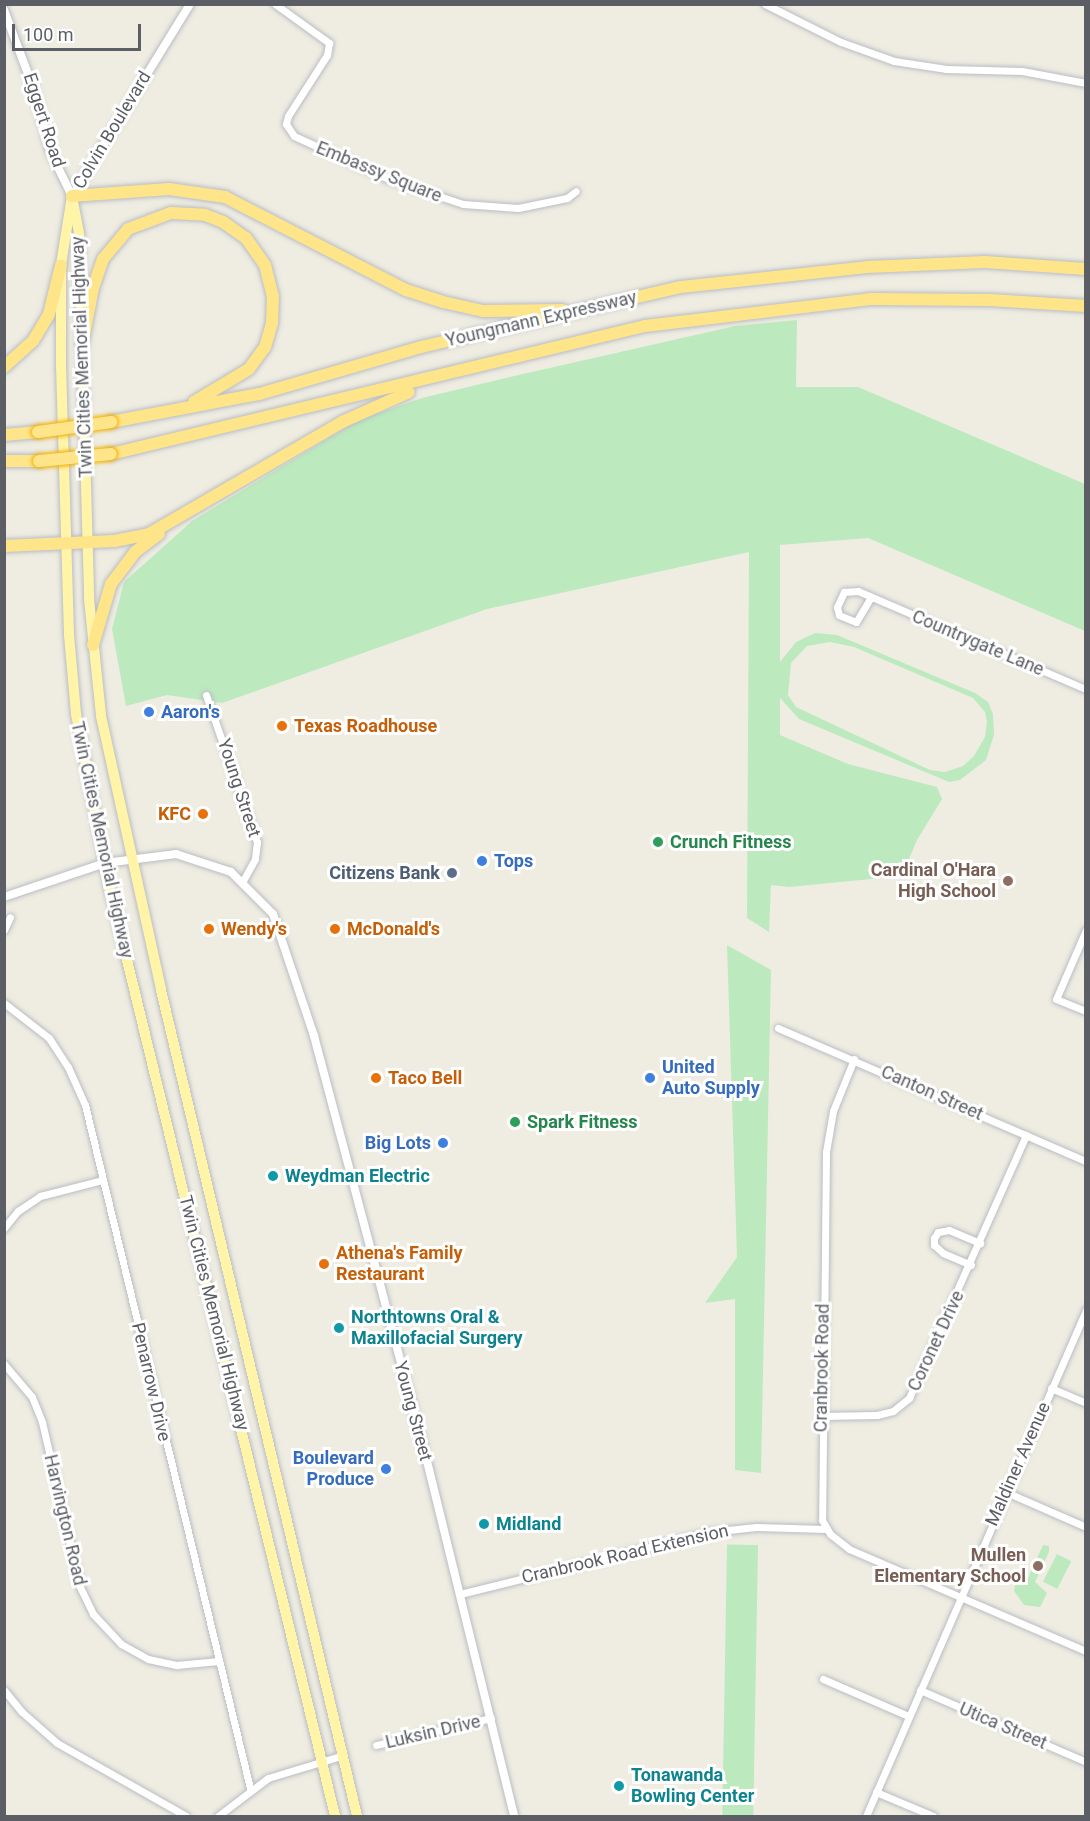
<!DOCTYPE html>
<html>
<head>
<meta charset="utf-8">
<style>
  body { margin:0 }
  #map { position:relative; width:1090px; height:1821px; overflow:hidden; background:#efede2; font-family:Roboto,sans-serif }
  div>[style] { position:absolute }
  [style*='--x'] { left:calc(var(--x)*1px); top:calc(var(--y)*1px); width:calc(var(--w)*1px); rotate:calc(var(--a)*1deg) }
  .green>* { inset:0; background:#bceabe; transform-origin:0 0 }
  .roads { filter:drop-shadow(0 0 2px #babdc3) drop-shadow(0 0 2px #babdc3) }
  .minor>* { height:7px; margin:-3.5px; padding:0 3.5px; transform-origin:3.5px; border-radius:3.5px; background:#fff }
  .tertiary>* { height:8px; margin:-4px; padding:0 4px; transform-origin:4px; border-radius:4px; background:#fff }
  .primary>* { height:10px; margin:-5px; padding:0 5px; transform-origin:5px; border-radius:5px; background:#fff4a8 }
  .motorway>* { height:12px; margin:-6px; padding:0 6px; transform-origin:6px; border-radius:6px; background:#ffe58a }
  .bridges { filter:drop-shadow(0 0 2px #f2af00) drop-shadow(0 0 2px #f2af00) }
  .motorway-bridge>* { height:12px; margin:-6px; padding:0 6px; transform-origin:6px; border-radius:6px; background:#ffe58a }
  .dots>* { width:16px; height:16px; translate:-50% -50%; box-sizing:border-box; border:3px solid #fff; border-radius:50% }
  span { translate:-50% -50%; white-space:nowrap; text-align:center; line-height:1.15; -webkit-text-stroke:6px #fff; paint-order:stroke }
  .street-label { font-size:18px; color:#5b5f65 }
  .shop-label { font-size:18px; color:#366cbe; font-weight:700 }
  .left { translate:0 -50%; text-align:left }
  .right { translate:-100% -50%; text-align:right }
  .food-label { font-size:18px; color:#c56008; font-weight:700 }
  .leisure-label { font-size:18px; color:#27864d; font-weight:700 }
  .education-label { font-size:18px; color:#785e54; font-weight:700 }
  .service-label { font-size:18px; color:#4e5e75; font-weight:700 }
  .culture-label { font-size:18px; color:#0d838f; font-weight:700 }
  .frame { position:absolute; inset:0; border:6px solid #5b5f65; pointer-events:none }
  .scale { position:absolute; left:12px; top:24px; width:129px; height:27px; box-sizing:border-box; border:3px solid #5b5f65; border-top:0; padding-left:8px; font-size:18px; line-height:21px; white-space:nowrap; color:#5b5f65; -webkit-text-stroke:4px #fff; paint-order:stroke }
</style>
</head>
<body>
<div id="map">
  <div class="green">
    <div style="clip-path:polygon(evenodd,797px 320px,796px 387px,858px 387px,1085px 484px,1085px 631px,868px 538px,780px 545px,780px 662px,796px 642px,815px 633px,837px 635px,975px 693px,988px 702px,993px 714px,994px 735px,986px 760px,960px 780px,949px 782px,799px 719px,780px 698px,780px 735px,848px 764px,937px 787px,942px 799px,917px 840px,902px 876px,789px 887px,771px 885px,769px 932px,747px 918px,749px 552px,487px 609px,222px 703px,167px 695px,126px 706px,112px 629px,124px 582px,192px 521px,359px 420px,422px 398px,523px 374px,735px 326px,797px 320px,830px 642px,854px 647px,973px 698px,985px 712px,987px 722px,985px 737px,974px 756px,963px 766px,945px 772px,930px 770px,796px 707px,788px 695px,791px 663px,807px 646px,830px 642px)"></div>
    <div style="clip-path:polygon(727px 945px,771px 970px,761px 1473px,735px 1470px,735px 1299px,705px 1303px,737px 1257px)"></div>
    <div style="left:758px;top:1545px;width:271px;height:31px;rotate:91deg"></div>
    <div style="clip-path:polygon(1043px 1545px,1049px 1546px,1049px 1552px,1035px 1582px,1047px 1593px,1040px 1607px,1024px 1605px,1014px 1591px,1016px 1577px,1028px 1578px)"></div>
    <div style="left:1057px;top:1554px;width:16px;height:31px;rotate:27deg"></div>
  </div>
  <div class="roads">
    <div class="minor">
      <div style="--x:275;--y:4;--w:67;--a:35.8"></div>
      <div style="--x:329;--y:43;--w:12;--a:99"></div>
      <div style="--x:327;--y:55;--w:72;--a:122.6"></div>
      <div style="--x:288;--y:116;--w:8;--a:104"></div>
      <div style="--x:286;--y:124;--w:14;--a:56"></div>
      <div style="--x:294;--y:136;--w:104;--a:24.4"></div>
      <div style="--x:389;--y:179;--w:78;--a:18.7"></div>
      <div style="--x:463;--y:204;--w:55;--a:4.2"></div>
      <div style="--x:518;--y:208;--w:50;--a:-11.5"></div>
      <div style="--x:567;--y:198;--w:11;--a:-38"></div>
      <div style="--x:765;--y:4;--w:85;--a:26.6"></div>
      <div style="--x:841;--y:42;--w:56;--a:19.7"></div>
      <div style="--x:894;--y:61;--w:53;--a:8.7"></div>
      <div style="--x:946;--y:69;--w:76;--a:1.5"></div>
      <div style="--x:1022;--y:71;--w:65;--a:10.6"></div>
      <div style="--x:871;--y:597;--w:29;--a:121"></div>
      <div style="--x:856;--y:622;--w:18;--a:-158"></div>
      <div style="--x:839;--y:615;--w:8;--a:-104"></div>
      <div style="--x:837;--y:607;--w:17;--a:-65"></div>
      <div style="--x:844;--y:592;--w:14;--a:-4"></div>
      <div style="--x:858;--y:591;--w:248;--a:23.3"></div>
      <div style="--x:206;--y:695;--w:156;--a:70.9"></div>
      <div style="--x:257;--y:842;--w:17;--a:97"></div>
      <div style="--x:255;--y:859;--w:25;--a:119"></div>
      <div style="--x:4;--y:930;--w:14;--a:-65"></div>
      <div style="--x:1086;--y:930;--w:75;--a:113.5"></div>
      <div style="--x:1056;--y:999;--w:32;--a:22"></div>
      <div style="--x:4;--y:1003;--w:57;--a:37.9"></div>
      <div style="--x:49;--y:1038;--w:35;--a:57"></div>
      <div style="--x:68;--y:1067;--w:42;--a:65.9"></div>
      <div style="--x:85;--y:1105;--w:703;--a:76.42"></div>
      <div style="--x:778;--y:1028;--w:335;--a:23.4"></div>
      <div style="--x:854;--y:1059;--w:56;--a:112"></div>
      <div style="--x:833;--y:1111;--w:42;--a:99.7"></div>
      <div style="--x:826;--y:1152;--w:368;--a:90.6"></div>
      <div style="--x:822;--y:1520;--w:16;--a:60"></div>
      <div style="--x:830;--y:1534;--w:24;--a:38"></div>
      <div style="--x:849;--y:1549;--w:258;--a:23.3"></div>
      <div style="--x:4;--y:1228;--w:22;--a:-51"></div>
      <div style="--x:18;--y:1211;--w:27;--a:-34"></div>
      <div style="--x:40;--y:1196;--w:65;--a:-14.3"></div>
      <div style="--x:971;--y:1265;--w:30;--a:-157"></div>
      <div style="--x:943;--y:1253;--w:12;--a:-138"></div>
      <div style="--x:934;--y:1245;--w:7;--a:-90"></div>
      <div style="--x:934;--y:1238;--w:7;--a:-56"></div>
      <div style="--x:938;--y:1232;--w:11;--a:-10"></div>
      <div style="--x:949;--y:1230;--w:34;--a:23"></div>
      <div style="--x:4;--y:1364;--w:43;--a:49.7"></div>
      <div style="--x:32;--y:1397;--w:27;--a:68"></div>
      <div style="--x:42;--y:1422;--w:169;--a:77"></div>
      <div style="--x:80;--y:1587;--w:30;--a:64"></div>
      <div style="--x:93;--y:1614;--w:41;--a:47"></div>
      <div style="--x:121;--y:1644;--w:31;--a:29"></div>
      <div style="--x:148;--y:1659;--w:30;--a:12"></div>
      <div style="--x:177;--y:1665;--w:41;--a:-5.6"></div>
      <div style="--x:1051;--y:1388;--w:38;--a:23"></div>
      <div style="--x:821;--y:1416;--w:56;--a:-1"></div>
      <div style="--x:877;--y:1415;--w:16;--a:-14"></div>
      <div style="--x:893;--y:1411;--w:21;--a:-39"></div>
      <div style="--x:909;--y:1398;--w:288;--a:-66"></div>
      <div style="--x:1006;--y:1492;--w:87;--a:23.6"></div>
      <div style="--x:460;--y:1594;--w:258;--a:-13.9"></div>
      <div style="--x:710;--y:1532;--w:46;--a:-6.2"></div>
      <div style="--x:756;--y:1527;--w:70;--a:1.6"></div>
      <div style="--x:823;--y:1679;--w:93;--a:23.5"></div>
      <div style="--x:4;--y:1690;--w:28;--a:51"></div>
      <div style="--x:22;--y:1712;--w:47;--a:41.5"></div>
      <div style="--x:57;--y:1743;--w:148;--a:29.5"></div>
      <div style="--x:920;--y:1690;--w:181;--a:23.4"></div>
      <div style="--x:376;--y:1745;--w:118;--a:-13.2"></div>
      <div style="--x:876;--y:1792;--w:62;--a:22.8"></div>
      <div style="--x:218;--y:1816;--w:63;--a:-37.2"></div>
      <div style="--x:268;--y:1778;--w:79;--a:-16.8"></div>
      <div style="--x:866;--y:1816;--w:552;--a:-66.5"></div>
    </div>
    <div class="tertiary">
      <div style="--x:4;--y:10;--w:82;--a:69.4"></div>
      <div style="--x:33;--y:87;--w:66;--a:75.1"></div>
      <div style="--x:50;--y:151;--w:50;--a:63.9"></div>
      <div style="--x:72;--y:196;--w:225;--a:-58.4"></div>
      <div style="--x:4;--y:897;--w:107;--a:-18.6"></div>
      <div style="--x:105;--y:863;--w:72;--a:-7.2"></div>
      <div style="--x:176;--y:854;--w:58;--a:18.1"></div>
      <div style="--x:231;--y:872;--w:59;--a:45"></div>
      <div style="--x:273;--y:914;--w:129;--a:71.4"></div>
      <div style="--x:314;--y:1036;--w:436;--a:75.1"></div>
      <div style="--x:426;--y:1457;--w:370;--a:76.2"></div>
    </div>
    <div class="primary">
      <div style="--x:72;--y:196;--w:70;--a:99.1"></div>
      <div style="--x:61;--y:265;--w:100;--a:90"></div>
      <div style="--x:61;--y:365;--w:270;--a:88.3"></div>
      <div style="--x:69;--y:635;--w:79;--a:84.9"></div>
      <div style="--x:76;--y:714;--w:179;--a:79.1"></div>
      <div style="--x:110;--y:890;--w:953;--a:76.34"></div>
      <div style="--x:73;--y:202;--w:33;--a:79"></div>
      <div style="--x:79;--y:234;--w:365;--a:88.4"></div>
      <div style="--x:89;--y:599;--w:118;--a:84.1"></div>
      <div style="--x:101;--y:716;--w:280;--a:77.6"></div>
      <div style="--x:161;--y:990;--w:849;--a:76.65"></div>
    </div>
    <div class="motorway">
      <div style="--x:72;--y:196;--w:97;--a:-4.1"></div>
      <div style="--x:169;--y:189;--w:57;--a:8.1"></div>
      <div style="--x:225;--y:197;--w:203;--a:27.2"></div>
      <div style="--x:406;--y:290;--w:39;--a:18"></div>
      <div style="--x:443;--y:302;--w:41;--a:12.7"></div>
      <div style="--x:483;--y:311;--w:80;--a:-0.7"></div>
      <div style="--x:82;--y:345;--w:58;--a:-79.1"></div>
      <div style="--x:93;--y:288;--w:31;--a:-71"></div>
      <div style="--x:103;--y:259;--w:39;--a:-50"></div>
      <div style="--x:128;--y:229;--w:46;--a:-20.4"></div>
      <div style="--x:171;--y:213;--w:34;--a:3"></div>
      <div style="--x:205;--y:215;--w:19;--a:21"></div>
      <div style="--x:223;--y:222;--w:28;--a:35"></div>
      <div style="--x:246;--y:238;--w:33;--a:55"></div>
      <div style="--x:265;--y:265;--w:32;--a:76"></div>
      <div style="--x:273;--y:296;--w:27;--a:92"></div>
      <div style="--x:272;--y:323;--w:25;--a:106"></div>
      <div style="--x:265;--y:347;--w:27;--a:126"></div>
      <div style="--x:249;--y:369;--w:64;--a:149"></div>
      <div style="--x:4;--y:367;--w:39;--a:-42"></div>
      <div style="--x:33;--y:341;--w:31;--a:-59"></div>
      <div style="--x:49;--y:314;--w:50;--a:-76.2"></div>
      <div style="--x:111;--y:422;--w:151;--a:-10.7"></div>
      <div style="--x:259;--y:394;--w:169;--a:-16.2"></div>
      <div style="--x:421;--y:347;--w:267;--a:-13"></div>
      <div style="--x:681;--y:287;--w:187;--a:-6.1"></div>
      <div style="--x:867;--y:267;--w:118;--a:-2.4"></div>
      <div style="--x:985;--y:262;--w:101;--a:4"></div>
      <div style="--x:4;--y:435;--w:34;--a:-5"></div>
      <div style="--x:111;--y:454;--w:549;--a:-13.48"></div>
      <div style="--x:645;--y:326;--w:227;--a:-6.8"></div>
      <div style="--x:870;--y:299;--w:120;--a:0.5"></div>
      <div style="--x:990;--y:300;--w:96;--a:3.6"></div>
      <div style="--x:4;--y:461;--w:35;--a:0"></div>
      <div style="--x:4;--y:546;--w:110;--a:-2.6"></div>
      <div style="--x:114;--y:541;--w:36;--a:-11"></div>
      <div style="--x:149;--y:534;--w:223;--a:-30.1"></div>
      <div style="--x:342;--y:422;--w:73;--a:-24.1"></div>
      <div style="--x:93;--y:645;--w:64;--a:-73.6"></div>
      <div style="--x:111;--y:584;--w:40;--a:-53"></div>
      <div style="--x:135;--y:552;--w:30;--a:-37"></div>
    </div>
  </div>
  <div class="bridges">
    <div class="motorway-bridge">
      <div style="--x:38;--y:432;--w:74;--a:-7.8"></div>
      <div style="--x:39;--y:461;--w:72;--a:-5.6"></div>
    </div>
  </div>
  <div class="dots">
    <div style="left:149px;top:712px;background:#3f7fe0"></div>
    <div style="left:282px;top:726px;background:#e8710a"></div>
    <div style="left:203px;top:814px;background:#e8710a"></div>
    <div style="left:658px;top:842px;background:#2e9e5b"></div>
    <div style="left:482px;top:861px;background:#3f7fe0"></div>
    <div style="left:452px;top:873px;background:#5c6f8a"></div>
    <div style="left:1008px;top:881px;background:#8d6e63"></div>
    <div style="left:209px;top:929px;background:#e8710a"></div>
    <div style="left:335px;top:929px;background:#e8710a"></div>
    <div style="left:376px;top:1078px;background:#e8710a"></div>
    <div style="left:650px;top:1078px;background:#3f7fe0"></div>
    <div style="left:515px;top:1122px;background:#2e9e5b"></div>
    <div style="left:443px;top:1143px;background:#3f7fe0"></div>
    <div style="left:273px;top:1176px;background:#0f9aa8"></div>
    <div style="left:324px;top:1264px;background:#e8710a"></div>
    <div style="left:339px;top:1328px;background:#0f9aa8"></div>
    <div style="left:386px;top:1469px;background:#3f7fe0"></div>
    <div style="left:484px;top:1524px;background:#0f9aa8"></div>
    <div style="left:1038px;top:1566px;background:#8d6e63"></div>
    <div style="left:619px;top:1786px;background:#0f9aa8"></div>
  </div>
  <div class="street-label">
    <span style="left:44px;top:120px;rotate:72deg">Eggert Road</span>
    <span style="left:112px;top:130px;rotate:-59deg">Colvin Boulevard</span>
    <span style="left:379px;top:172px;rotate:22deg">Embassy Square</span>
    <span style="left:541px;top:319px;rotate:-13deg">Youngmann Expressway</span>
    <span style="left:82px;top:357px;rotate:-92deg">Twin Cities Memorial Highway</span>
    <span style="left:978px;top:643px;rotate:23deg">Countrygate Lane</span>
    <span style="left:239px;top:788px;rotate:72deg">Young Street</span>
    <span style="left:102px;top:840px;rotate:78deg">Twin Cities Memorial Highway</span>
    <span style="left:932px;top:1093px;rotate:24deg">Canton Street</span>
    <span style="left:214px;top:1313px;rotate:76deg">Twin Cities Memorial Highway</span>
    <span style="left:936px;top:1341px;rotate:-65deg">Coronet Drive</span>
    <span style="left:822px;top:1368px;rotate:-89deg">Cranbrook Road</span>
    <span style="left:151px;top:1382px;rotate:77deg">Penarrow Drive</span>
    <span style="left:413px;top:1411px;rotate:75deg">Young Street</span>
    <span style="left:1018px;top:1464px;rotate:-66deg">Maldiner Avenue</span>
    <span style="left:65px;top:1520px;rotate:77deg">Harvington Road</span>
    <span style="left:625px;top:1554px;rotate:-13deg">Cranbrook Road Extension</span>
    <span style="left:1003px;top:1726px;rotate:23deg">Utica Street</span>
    <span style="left:433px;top:1732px;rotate:-13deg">Luksin Drive</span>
  </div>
  <div class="shop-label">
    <span class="left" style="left:161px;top:712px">Aaron's</span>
    <span class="left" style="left:494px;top:861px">Tops</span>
    <span class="left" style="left:662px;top:1078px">United<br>Auto Supply</span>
    <span class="right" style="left:431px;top:1143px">Big Lots</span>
    <span class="right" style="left:374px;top:1469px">Boulevard<br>Produce</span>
  </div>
  <div class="food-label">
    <span class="left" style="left:294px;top:726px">Texas Roadhouse</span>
    <span class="right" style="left:191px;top:814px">KFC</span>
    <span class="left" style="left:221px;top:929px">Wendy's</span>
    <span class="left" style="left:347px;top:929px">McDonald's</span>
    <span class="left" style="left:388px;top:1078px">Taco Bell</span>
    <span class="left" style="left:336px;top:1264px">Athena's Family<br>Restaurant</span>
  </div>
  <div class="leisure-label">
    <span class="left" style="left:670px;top:842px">Crunch Fitness</span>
    <span class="left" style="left:527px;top:1122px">Spark Fitness</span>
  </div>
  <div class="education-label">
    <span class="right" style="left:996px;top:881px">Cardinal O'Hara<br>High School</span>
    <span class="right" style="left:1026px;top:1566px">Mullen<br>Elementary School</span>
  </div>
  <div class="service-label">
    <span class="right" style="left:440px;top:873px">Citizens Bank</span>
  </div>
  <div class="culture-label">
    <span class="left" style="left:285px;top:1176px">Weydman Electric</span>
    <span class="left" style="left:351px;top:1328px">Northtowns Oral &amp;<br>Maxillofacial Surgery</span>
    <span class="left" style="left:496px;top:1524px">Midland</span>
    <span class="left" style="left:631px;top:1786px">Tonawanda<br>Bowling Center</span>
  </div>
  <div class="frame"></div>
  <div class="scale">100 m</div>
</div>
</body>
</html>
